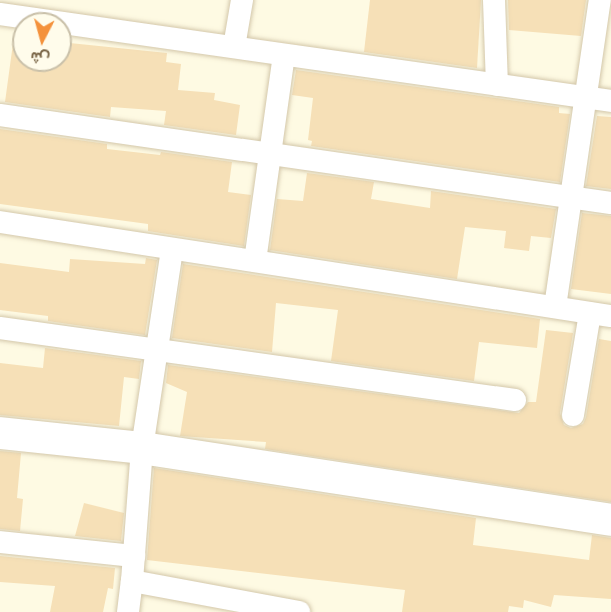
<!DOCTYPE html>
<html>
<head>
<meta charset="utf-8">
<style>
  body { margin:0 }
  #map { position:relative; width:611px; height:612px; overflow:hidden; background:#fefae3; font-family:Figtree,Vazirmatn,sans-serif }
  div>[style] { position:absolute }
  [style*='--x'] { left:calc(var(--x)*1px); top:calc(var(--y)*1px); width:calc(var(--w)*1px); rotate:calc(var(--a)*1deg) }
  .building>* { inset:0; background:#f6e0b7 }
  .roads { filter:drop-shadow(0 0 2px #d3c7aa) drop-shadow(0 0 2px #d3c7aa) }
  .street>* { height:22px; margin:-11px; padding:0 11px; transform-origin:11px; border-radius:11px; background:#fff }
  .secondary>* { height:32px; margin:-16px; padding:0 16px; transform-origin:16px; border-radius:16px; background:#fff }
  span { translate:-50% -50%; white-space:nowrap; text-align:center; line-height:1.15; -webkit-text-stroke:6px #fffceb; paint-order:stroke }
  .north { position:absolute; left:12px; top:12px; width:60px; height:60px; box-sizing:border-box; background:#fffceb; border:2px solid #c9c0a9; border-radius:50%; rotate:186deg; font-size:16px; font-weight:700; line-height:24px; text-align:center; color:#796546 }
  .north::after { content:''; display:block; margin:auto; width:21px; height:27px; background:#f4923c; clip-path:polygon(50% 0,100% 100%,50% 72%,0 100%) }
</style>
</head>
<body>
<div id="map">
  <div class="building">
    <div style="clip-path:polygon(370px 0,481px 0,477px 68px,364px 52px)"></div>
    <div style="clip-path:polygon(508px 0,586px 0,581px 36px,509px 30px)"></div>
    <div style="clip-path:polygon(14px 36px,24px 37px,24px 60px,60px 60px,60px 42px,167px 53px,166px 62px,181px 64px,178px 90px,215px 93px,214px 100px,240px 105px,236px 135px,164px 125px,166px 111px,111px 107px,110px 117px,5px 102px)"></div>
    <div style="clip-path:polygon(296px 70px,559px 107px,559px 113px,570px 114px,560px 182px,311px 146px,312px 141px,308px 140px,313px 98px,292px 95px)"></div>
    <div style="clip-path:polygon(597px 116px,611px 117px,611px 189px,586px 186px)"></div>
    <div style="clip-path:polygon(0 129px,107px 144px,107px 149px,160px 155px,161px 152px,232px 162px,228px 192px,251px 195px,244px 246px,148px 231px,148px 224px,0 204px)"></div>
    <div style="clip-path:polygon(307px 173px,374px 182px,371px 199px,430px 208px,431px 191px,556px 209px,551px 238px,531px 236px,529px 251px,504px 248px,506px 231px,465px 227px,457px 279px,270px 250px,277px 199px,303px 201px)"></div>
    <div style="clip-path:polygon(582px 213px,611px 216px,611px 294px,571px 289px)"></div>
    <div style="clip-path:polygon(146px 258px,157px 260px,145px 335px,48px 321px,48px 316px,0 310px,0 263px,69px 272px,70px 259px,145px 264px)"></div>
    <div style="clip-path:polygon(183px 264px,540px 319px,537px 348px,479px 342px,474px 381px,331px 361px,338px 310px,276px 303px,272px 352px,172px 338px)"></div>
    <div style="clip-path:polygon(546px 330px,573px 333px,560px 413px,564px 425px,571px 428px,583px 424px,586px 417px,599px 339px,611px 341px,611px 502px,265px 449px,266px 442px,180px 436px,187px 392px,166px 383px,168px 365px,519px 413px,528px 402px,536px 402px)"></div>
    <div style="clip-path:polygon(45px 348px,141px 361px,139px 379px,124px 377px,119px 426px,0 415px,0 363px,43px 368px)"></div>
    <div style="clip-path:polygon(0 451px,21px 453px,17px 498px,23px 499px,20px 531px,0 529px)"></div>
    <div style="clip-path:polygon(154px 468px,476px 518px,473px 545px,589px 560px,592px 535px,611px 538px,611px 599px,554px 595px,551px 607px,524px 600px,523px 608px,509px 606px,508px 612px,402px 612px,405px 590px,147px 560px)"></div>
    <div style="clip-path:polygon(84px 503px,124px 513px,121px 541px,75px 536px)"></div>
    <div style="clip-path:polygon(0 556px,115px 568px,113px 589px,108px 588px,103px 612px,50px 612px,55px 586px,0 582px)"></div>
  </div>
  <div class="roads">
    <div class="street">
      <div style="--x:494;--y:0;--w:85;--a:88"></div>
      <div style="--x:0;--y:14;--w:617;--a:8.1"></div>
      <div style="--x:234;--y:47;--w:48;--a:-80.3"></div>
      <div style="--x:0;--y:115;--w:617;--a:8.2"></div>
      <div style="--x:0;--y:222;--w:618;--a:8.75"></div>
      <div style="--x:255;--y:261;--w:208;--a:-82"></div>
      <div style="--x:555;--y:307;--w:310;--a:-81.7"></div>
      <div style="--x:0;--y:328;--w:520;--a:7.96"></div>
      <div style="--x:573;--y:415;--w:103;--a:-80.5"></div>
      <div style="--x:0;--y:542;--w:135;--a:6"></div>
      <div style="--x:132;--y:581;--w:133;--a:-85.7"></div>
      <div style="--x:142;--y:448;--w:201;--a:-81.4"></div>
      <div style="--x:128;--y:612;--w:31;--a:-83"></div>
      <div style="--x:132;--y:581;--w:170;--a:10.5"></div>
    </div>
    <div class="secondary">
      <div style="--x:0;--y:433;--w:143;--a:6"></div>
      <div style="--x:142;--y:448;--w:474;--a:8.7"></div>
    </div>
  </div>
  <div class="north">ش</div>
</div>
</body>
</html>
